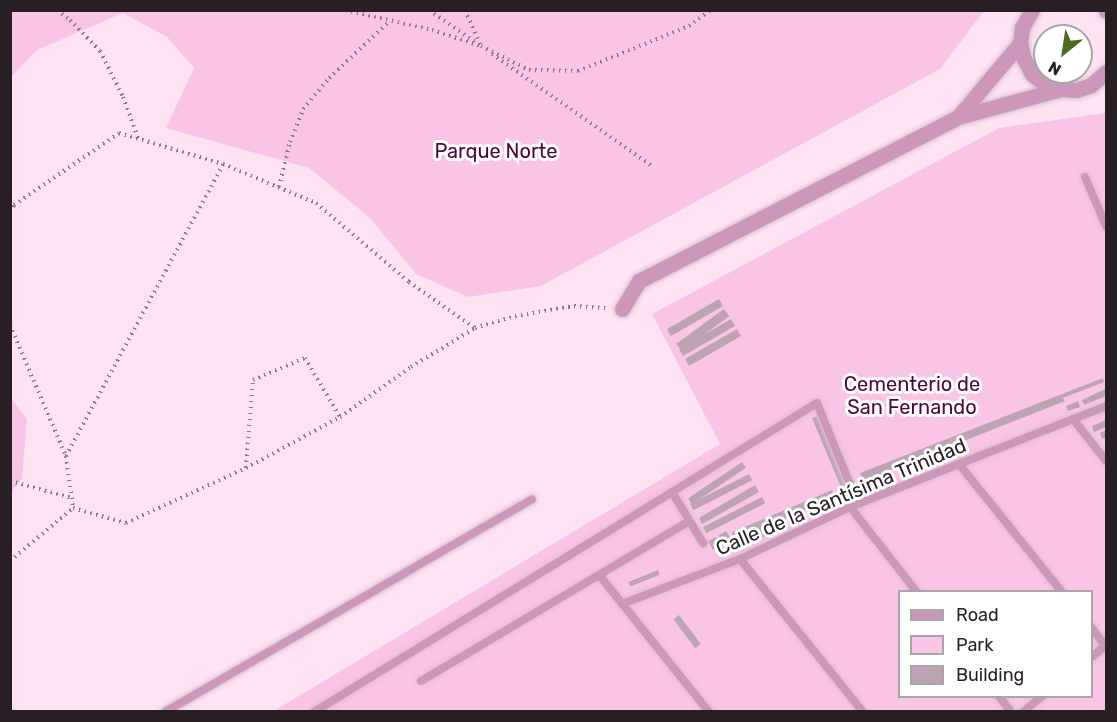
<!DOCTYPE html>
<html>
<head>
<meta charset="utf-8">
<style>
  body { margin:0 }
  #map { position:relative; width:1117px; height:722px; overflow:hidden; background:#ffe3f5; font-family:Rubik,sans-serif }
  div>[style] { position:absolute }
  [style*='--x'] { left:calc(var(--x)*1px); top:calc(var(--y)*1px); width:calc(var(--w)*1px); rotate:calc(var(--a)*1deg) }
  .green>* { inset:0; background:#fac4e7 }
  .building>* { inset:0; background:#bda3b4; transform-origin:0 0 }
  .path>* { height:4px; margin-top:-2px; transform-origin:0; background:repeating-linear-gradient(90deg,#8b7984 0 1.5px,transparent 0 6px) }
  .roads { filter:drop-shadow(0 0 2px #d8c0cf) drop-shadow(0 0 2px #d8c0cf) }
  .lane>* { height:8px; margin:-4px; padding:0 4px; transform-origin:4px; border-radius:4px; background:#cd97bb }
  .street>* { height:15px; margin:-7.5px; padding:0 7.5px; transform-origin:7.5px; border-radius:7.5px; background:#cd97bb }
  span { translate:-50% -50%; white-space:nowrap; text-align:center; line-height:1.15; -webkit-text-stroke:6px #fff; paint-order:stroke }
  .park-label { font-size:20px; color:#4d043d }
  .street-label { font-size:20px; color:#281e24 }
  .frame { position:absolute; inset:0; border:12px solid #281e24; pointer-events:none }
  .legend { position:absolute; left:898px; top:590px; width:195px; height:108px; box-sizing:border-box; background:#fff; border:2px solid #a9a5a7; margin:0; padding:8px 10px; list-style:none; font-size:18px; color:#281e24 }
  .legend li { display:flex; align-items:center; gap:12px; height:30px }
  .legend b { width:30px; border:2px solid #a9a5a7 }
  .north { position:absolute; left:1033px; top:24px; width:60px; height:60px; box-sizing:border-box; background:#fff; border:2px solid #a9a5a7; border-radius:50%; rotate:210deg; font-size:16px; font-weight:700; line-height:24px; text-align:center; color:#281e24 }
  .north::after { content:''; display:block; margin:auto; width:21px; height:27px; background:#4c6b21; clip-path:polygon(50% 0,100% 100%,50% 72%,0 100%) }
</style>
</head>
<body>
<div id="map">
  <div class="green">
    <div style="clip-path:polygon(11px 10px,984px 10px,984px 11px,940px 69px,541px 286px,468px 297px,416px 274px,370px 218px,309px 168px,166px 128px,194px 68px,167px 37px,123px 13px,37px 50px,11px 77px)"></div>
    <div style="clip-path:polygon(evenodd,1106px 113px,1106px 711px,272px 712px,720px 444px,652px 314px,999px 128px,1106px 113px,900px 592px,1092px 592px,1092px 696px,900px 696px,900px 592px)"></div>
    <div style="clip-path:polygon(11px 398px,27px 419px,22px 479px,11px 492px)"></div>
  </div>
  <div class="building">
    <div style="left:719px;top:299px;width:8px;height:60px;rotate:60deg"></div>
    <div style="left:724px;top:309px;width:9px;height:59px;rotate:54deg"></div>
    <div style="left:731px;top:319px;width:8px;height:60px;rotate:60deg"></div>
    <div style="left:737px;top:329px;width:8px;height:60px;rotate:60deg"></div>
    <div style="clip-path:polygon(1103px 378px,1104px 382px,1063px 398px,1065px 401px,863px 481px,860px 473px)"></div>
    <div style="clip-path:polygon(1105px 389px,1106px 396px,1084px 405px,1082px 400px)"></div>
    <div style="clip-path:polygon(1078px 401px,1080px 407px,1068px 411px,1066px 406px)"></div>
    <div style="clip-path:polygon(817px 416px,847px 490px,843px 492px,812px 418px)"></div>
    <div style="clip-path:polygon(1106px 420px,1106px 427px,1094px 432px,1092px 426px)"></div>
    <div style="clip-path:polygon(1106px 430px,1106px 437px,1102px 439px,1100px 433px)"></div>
    <div style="left:742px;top:462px;width:7px;height:65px;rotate:56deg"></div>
    <div style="left:749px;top:474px;width:7px;height:66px;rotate:63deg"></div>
    <div style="clip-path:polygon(755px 485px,759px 492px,702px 524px,699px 518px)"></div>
    <div style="left:832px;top:490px;width:8px;height:109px;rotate:67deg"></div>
    <div style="clip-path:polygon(847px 493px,850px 501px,843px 504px,839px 496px)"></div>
    <div style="left:762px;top:497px;width:7px;height:66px;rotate:63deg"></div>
    <div style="clip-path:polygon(812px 508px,815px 515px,810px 518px,807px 511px)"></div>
    <div style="clip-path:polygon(803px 512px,807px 521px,799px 524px,796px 515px)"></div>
    <div style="clip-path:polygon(762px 528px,766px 536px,760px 538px,757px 530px)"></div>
    <div style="left:726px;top:531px;width:9px;height:9px;rotate:58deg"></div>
    <div style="left:716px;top:537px;width:10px;height:9px;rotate:61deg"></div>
    <div style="clip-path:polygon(741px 538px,745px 546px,738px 549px,735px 542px)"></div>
    <div style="left:658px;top:570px;width:5px;height:32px;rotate:68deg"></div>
    <div style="left:679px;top:615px;width:36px;height:7px;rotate:53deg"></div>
  </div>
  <div class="path">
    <div style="--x:57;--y:10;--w:16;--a:38"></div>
    <div style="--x:70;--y:20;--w:43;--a:45.9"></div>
    <div style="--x:100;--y:51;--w:51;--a:63.4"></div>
    <div style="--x:123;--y:97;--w:44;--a:69.9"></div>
    <div style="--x:345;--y:10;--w:89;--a:12.9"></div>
    <div style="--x:432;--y:30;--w:52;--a:18.1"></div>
    <div style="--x:481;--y:46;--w:54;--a:26.6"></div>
    <div style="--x:529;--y:70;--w:49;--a:1.2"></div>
    <div style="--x:578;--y:71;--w:120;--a:-22.1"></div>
    <div style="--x:689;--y:26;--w:26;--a:-37"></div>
    <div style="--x:429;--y:10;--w:56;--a:34.8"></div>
    <div style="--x:465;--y:10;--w:39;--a:66"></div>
    <div style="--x:492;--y:54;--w:195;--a:35"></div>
    <div style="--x:279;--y:187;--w:46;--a:-76.3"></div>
    <div style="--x:290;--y:142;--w:35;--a:-68"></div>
    <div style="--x:303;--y:109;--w:40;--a:-50"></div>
    <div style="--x:329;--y:78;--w:83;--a:-43.1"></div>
    <div style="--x:10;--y:212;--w:8;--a:-60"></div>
    <div style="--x:14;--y:205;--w:127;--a:-34.4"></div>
    <div style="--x:119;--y:133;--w:109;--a:16.6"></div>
    <div style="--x:223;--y:164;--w:101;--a:22.8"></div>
    <div style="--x:316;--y:203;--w:122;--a:40.3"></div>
    <div style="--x:409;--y:282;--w:80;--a:34.9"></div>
    <div style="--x:475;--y:328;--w:42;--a:-16.7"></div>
    <div style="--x:515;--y:316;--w:60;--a:-9.6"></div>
    <div style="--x:574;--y:306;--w:32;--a:4"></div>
    <div style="--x:10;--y:325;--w:142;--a:66.9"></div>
    <div style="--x:66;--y:456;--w:52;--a:82.3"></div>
    <div style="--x:66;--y:456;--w:332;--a:-61.7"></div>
    <div style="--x:246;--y:468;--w:107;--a:-28.5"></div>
    <div style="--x:340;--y:417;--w:87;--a:-35.2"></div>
    <div style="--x:411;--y:367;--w:75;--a:-31.4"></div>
    <div style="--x:10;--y:481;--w:64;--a:15.3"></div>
    <div style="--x:10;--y:561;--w:82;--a:-40.1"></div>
    <div style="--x:73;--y:508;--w:55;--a:15.8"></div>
    <div style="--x:126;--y:523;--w:132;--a:-24.6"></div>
    <div style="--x:246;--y:468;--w:88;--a:-85.5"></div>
    <div style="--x:253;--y:380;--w:56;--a:-22.9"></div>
    <div style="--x:305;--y:358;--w:69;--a:59.3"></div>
  </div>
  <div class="roads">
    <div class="lane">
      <div style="--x:1085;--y:177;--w:53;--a:66.8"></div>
      <div style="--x:1073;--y:419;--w:53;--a:51.8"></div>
      <div style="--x:959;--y:464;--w:164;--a:51.2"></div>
      <div style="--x:672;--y:492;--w:60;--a:58.7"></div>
      <div style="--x:850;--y:507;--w:108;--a:51.8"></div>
      <div style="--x:740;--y:559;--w:196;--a:51.2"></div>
      <div style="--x:600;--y:576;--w:174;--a:51.3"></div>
      <div style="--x:622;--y:604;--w:126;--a:-20.9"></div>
      <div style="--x:740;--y:559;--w:122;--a:-25.3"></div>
      <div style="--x:850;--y:507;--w:275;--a:-21.5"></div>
      <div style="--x:1092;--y:628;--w:24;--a:54"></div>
      <div style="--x:1092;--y:657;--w:18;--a:-41"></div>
      <div style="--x:421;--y:681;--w:312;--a:-30.8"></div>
      <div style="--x:999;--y:696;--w:20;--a:53"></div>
      <div style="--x:165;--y:712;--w:424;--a:-30.1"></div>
      <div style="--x:314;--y:712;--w:590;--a:-31.56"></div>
      <div style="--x:817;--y:403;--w:109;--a:67.9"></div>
      <div style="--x:1023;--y:712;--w:25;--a:-40"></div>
    </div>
    <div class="street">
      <div style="--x:1032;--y:10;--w:20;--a:120"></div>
      <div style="--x:1022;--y:27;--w:16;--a:97"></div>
      <div style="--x:1020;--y:43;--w:16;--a:76"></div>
      <div style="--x:1024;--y:59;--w:17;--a:62"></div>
      <div style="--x:1032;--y:74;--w:16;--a:38"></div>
      <div style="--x:1045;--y:84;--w:17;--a:17"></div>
      <div style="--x:1061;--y:89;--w:15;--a:4"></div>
      <div style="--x:1076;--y:90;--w:16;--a:-18"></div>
      <div style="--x:1091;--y:85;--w:20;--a:-41"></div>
      <div style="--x:1106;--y:10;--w:1;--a:90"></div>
      <div style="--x:958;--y:117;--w:97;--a:-50"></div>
      <div style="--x:622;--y:309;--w:33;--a:-59"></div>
      <div style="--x:639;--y:281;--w:359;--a:-27.2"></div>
      <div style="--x:958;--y:117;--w:107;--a:-15.2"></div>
    </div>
  </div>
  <div class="park-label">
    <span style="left:496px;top:151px">Parque Norte</span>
    <span style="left:912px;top:396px">Cementerio de<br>San Fernando</span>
  </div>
  <div class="street-label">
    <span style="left:841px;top:497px;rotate:-23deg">Calle de la Santísima Trinidad</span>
  </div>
  <div class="frame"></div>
  <ul class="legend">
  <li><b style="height:8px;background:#cd97bb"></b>Road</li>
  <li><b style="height:16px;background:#fac4e7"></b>Park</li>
  <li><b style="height:16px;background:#bda3b4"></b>Building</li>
  </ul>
  <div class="north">N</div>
</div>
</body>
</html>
